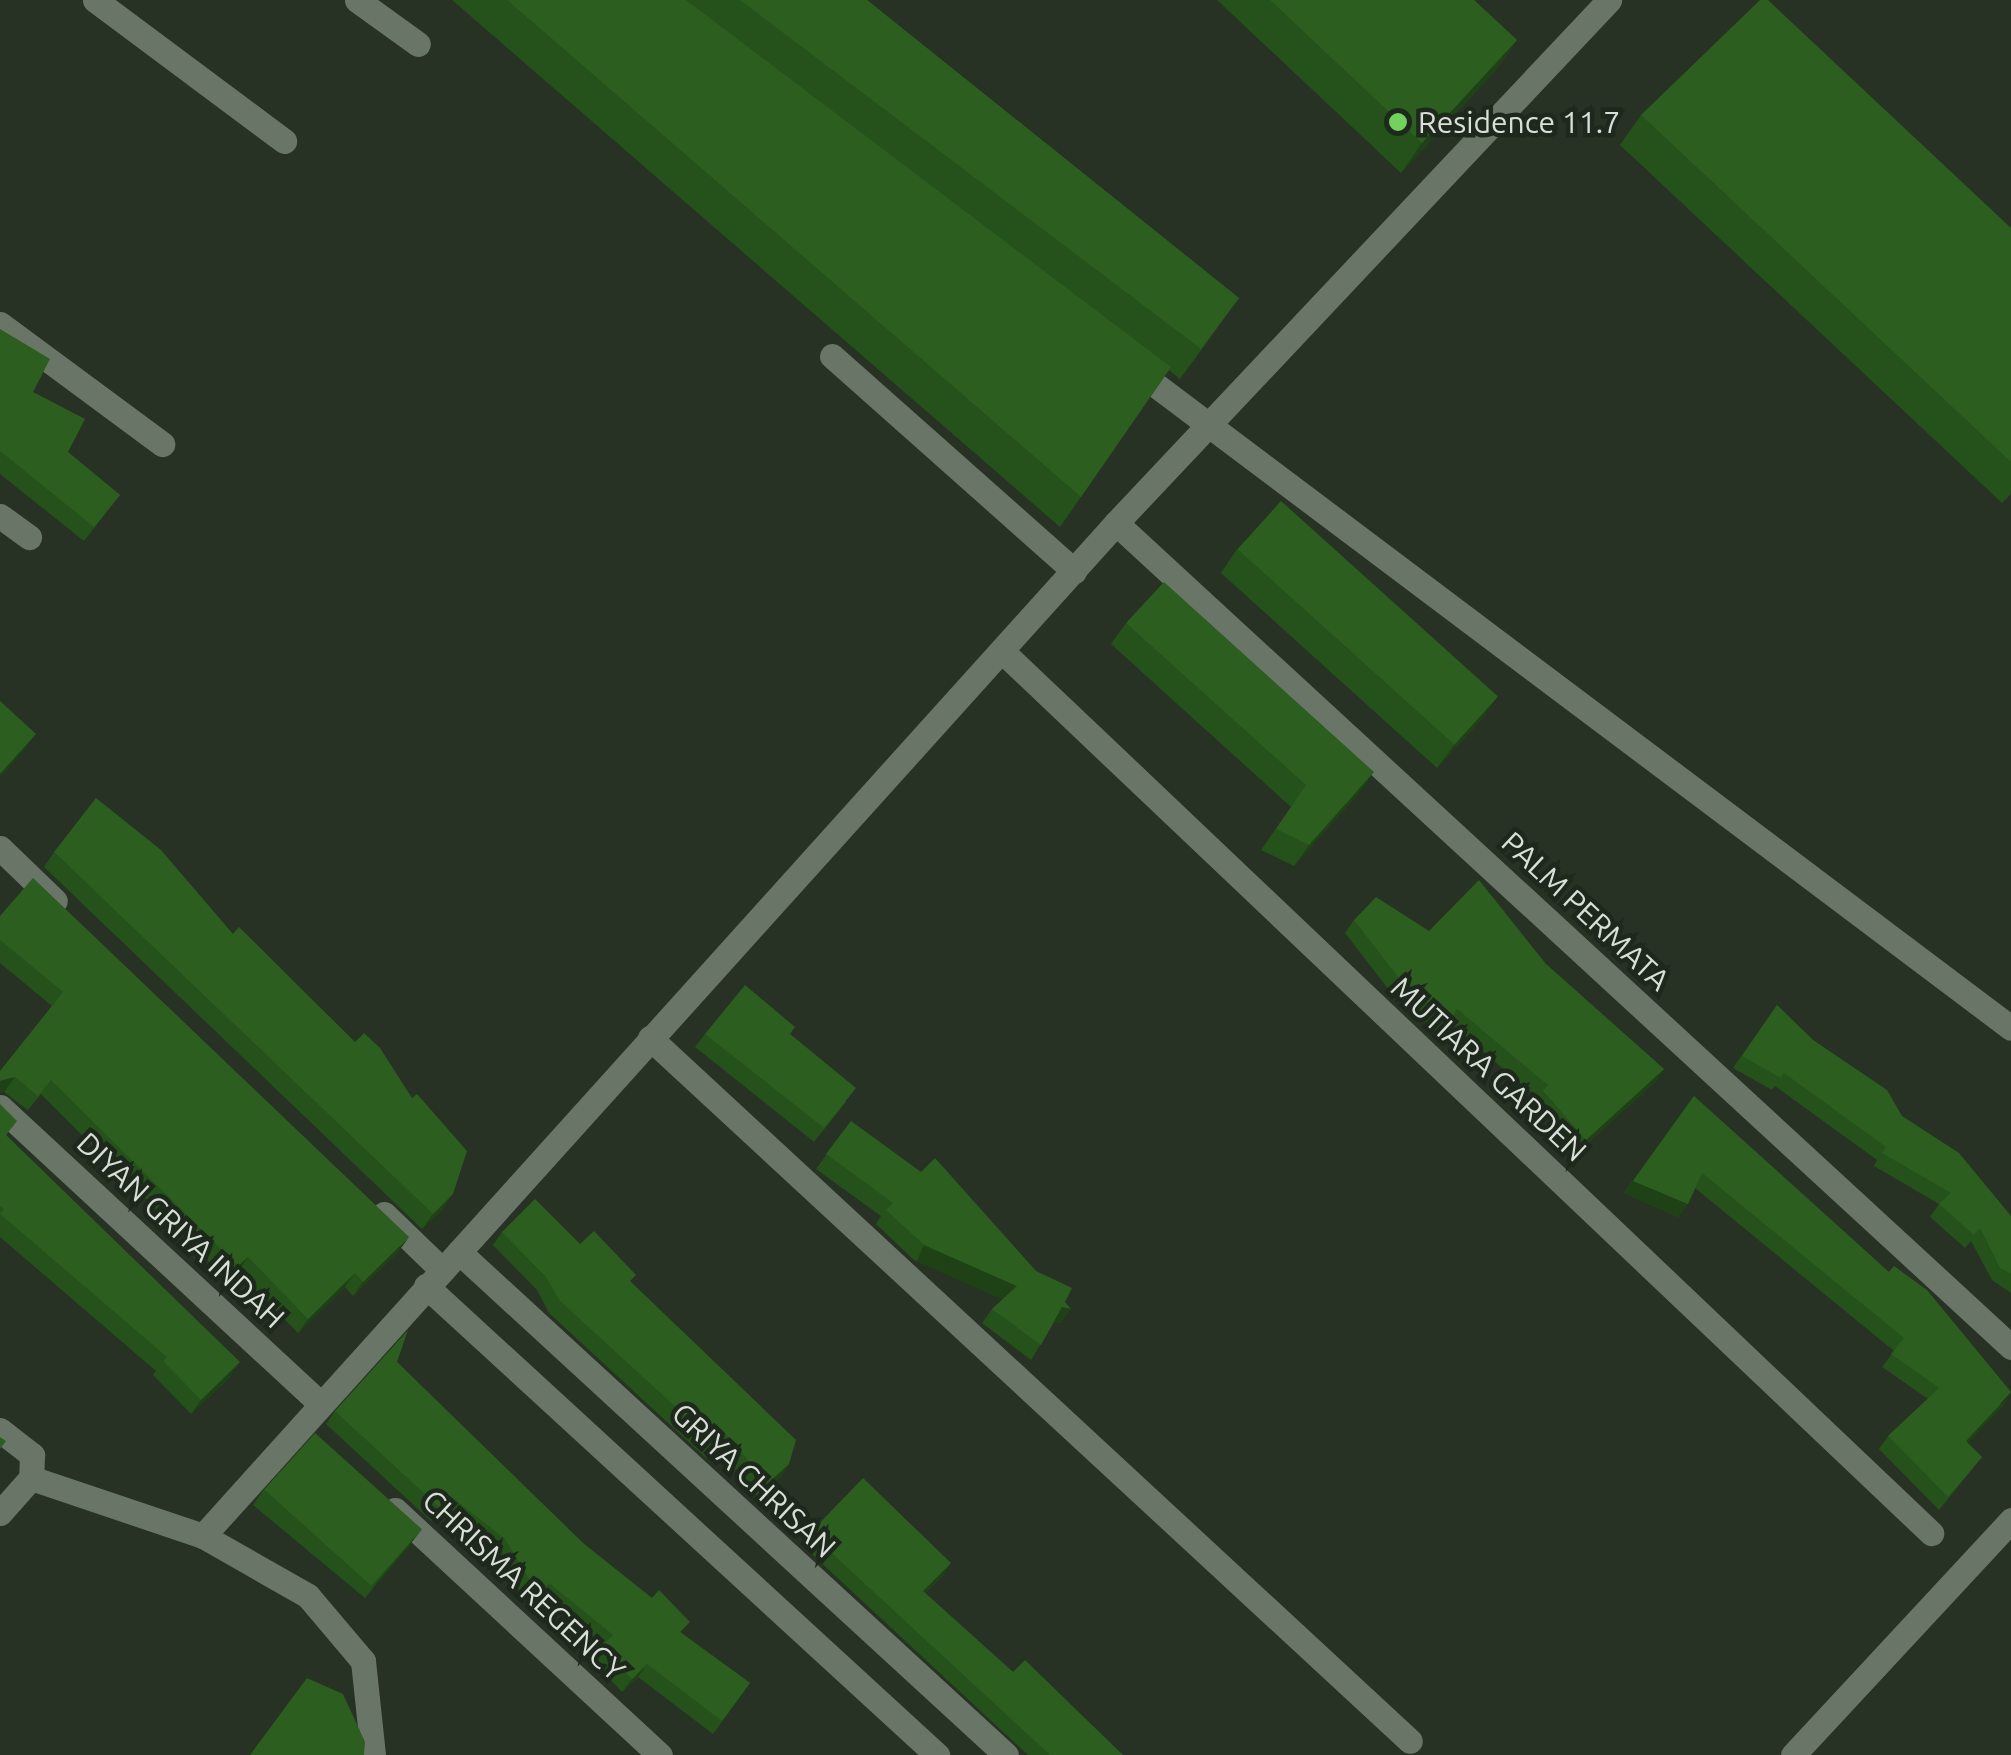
<!DOCTYPE html>
<html>
<head>
<meta charset="utf-8">
<style>
  body { margin:0 }
  #map { position:relative; width:2011px; height:1755px; overflow:hidden; background:#273225; font-family:Ubuntu,sans-serif }
  div>[style] { position:absolute }
  [style*='--x'] { left:calc(var(--x)*1px); top:calc(var(--y)*1px); width:calc(var(--w)*1px); rotate:calc(var(--a)*1deg) }
  .minor>* { height:25px; margin:-12.5px; padding:0 12.5px; transform-origin:12.5px; border-radius:12.5px; background:#697566 }
  .wall>* { inset:0; background:#25511b }
  .shaded-wall>* { inset:0; background:#1e4216; transform-origin:0 0 }
  .building>* { inset:0; background:#2b5e1f; transform-origin:0 0 }
  .dots>* { width:28px; height:28px; translate:-50% -50%; box-sizing:border-box; border:5px solid #1e281c; border-radius:50% }
  span { translate:-50% -50%; white-space:nowrap; text-align:center; line-height:1.15; -webkit-text-stroke:9px #1e281c; paint-order:stroke }
  .poi-label { font-size:30px; color:#d9e0d8 }
  .left { translate:0 -50%; text-align:left }
  .street-label { font-size:30px; color:#d9e0d8 }
</style>
</head>
<body>
<div id="map">
  <div class="minor">
    <div style="--x:95;--y:0;--w:236;--a:36.7"></div>
    <div style="--x:357;--y:0;--w:75;--a:35.8"></div>
    <div style="--x:0;--y:324;--w:202;--a:36.5"></div>
    <div style="--x:832;--y:356;--w:324;--a:41.6"></div>
    <div style="--x:1133;--y:368;--w:1098;--a:36.93"></div>
    <div style="--x:0;--y:516;--w:36;--a:36"></div>
    <div style="--x:1116;--y:523;--w:1217;--a:42.63"></div>
    <div style="--x:1003;--y:652;--w:1280;--a:43.51"></div>
    <div style="--x:0;--y:848;--w:76;--a:43.9"></div>
    <div style="--x:650;--y:1038;--w:1035;--a:42.77"></div>
    <div style="--x:0;--y:1107;--w:434;--a:42.8"></div>
    <div style="--x:384;--y:1214;--w:81;--a:44"></div>
    <div style="--x:459;--y:1252;--w:743;--a:42.6"></div>
    <div style="--x:426;--y:1286;--w:694;--a:42.55"></div>
    <div style="--x:0;--y:1430;--w:41;--a:38"></div>
    <div style="--x:32;--y:1455;--w:23;--a:92"></div>
    <div style="--x:395;--y:1510;--w:361;--a:42.8"></div>
    <div style="--x:0;--y:1513;--w:47;--a:-48.5"></div>
    <div style="--x:31;--y:1478;--w:182;--a:18.6"></div>
    <div style="--x:203;--y:1536;--w:121;--a:29.7"></div>
    <div style="--x:308;--y:1596;--w:85;--a:49.8"></div>
    <div style="--x:363;--y:1661;--w:95;--a:83.9"></div>
    <div style="--x:203;--y:1536;--w:1364;--a:-47.97"></div>
    <div style="--x:1116;--y:523;--w:719;--a:-46.69"></div>
    <div style="--x:1793;--y:1755;--w:321;--a:-47.1"></div>
  </div>
  <div class="wall">
    <div style="clip-path:polygon(452px 0,867px 0,1239px 298px,1180px 379px,1169px 370px,1060px 527px)"></div>
    <div style="clip-path:polygon(1217px 0,1474px 0,1517px 40px,1496px 70px,1401px 173px)"></div>
    <div style="clip-path:polygon(1641px 115px,2011px 228px,2011px 494px,2002px 503px,1620px 145px)"></div>
    <div style="clip-path:polygon(0 329px,33px 392px,68px 452px,120px 495px,84px 541px,0 474px)"></div>
    <div style="clip-path:polygon(1237px 549px,1497px 697px,1481px 720px,1437px 768px,1221px 573px)"></div>
    <div style="clip-path:polygon(1126px 623px,1359px 793px,1294px 866px,1261px 850px,1291px 807px,1111px 644px)"></div>
    <div style="clip-path:polygon(54px 852px,443px 1209px,422px 1229px,44px 867px)"></div>
    <div style="clip-path:polygon(0 916px,399px 1251px,353px 1296px,345px 1287px,298px 1333px,238px 1272px,228px 1281px,41px 1094px,28px 1110px,4px 1092px,52px 1006px,0 963px)"></div>
    <div style="clip-path:polygon(1354px 920px,1429px 931px,1546px 964px,1664px 1069px,1655px 1082px,1577px 1153px,1534px 1104px,1538px 1098px,1449px 1023px,1441px 1035px,1389px 990px,1345px 933px)"></div>
    <div style="clip-path:polygon(1777px 1005px,1813px 1040px,1902px 1116px,2011px 1216px,2011px 1293px,1992px 1280px,1971px 1241px,1965px 1248px,1930px 1217px,1939px 1204px,1874px 1166px,1877px 1160px,1775px 1086px,1772px 1090px,1733px 1068px)"></div>
    <div style="clip-path:polygon(705px 1034px,790px 1034px,846px 1102px,814px 1142px,695px 1047px)"></div>
    <div style="clip-path:polygon(1694px 1096px,2003px 1406px,1967px 1443px,1982px 1457px,1939px 1510px,1879px 1449px,1888px 1436px,1928px 1399px,1882px 1367px,1894px 1351px,1695px 1188px,1688px 1204px,1678px 1217px,1624px 1193px)"></div>
    <div style="clip-path:polygon(0 1104px,7px 1136px,230px 1377px,191px 1414px,153px 1375px,156px 1371px,0 1237px)"></div>
    <div style="clip-path:polygon(851px 1121px,1065px 1302px,1061px 1323px,1054px 1322px,1031px 1360px,982px 1323px,992px 1309px,1004px 1298px,914px 1260px,876px 1224px,881px 1216px,816px 1169px)"></div>
    <div style="clip-path:polygon(502px 1232px,580px 1244px,631px 1282px,789px 1464px,780px 1477px,758px 1497px,717px 1448px,706px 1458px,549px 1313px,537px 1290px,493px 1245px)"></div>
    <div style="clip-path:polygon(397px 1362px,583px 1543px,683px 1634px,750px 1683px,713px 1734px,638px 1677px,622px 1692px,592px 1660px,602px 1646px,539px 1596px,530px 1608px,496px 1552px,441px 1510px,431px 1521px,326px 1424px,335px 1411px)"></div>
    <div style="clip-path:polygon(264px 1489px,421px 1530px,409px 1546px,365px 1598px,253px 1505px)"></div>
    <div style="clip-path:polygon(810px 1533px,951px 1563px,943px 1575px,925px 1593px,1013px 1672px,1123px 1755px,1028px 1755px,802px 1545px)"></div>
  </div>
  <div class="shaded-wall">
    <div style="clip-path:polygon(1517px 40px,1496px 70px,1401px 173px,1422px 143px)"></div>
    <div style="clip-path:polygon(1497px 697px,1481px 720px,1437px 768px,1454px 745px)"></div>
    <div style="clip-path:polygon(36px 734px,25px 749px,0 778px,0 774px)"></div>
    <div style="clip-path:polygon(1374px 772px,1359px 793px,1294px 866px,1309px 845px)"></div>
    <div style="clip-path:polygon(1664px 1069px,1655px 1082px,1577px 1153px,1586px 1140px)"></div>
    <div style="clip-path:polygon(15px 1077px,4px 1092px,0 1093px,0 1081px)"></div>
    <div style="clip-path:polygon(1633px 1181px,1688px 1204px,1678px 1217px,1624px 1193px)"></div>
    <div style="clip-path:polygon(453px 1194px,443px 1209px,422px 1229px,433px 1214px)"></div>
    <div style="clip-path:polygon(409px 1237px,399px 1251px,353px 1296px,363px 1282px)"></div>
    <div style="left:924px;top:1245px;width:102px;height:18px;rotate:24deg"></div>
    <div style="clip-path:polygon(248px 1257px,238px 1272px,228px 1281px,238px 1266px)"></div>
    <div style="clip-path:polygon(355px 1273px,345px 1287px,298px 1333px,308px 1319px)"></div>
    <div style="clip-path:polygon(1062px 1307px,1071px 1309px,1061px 1323px,1052px 1321px)"></div>
    <div style="clip-path:polygon(240px 1362px,230px 1377px,191px 1414px,201px 1400px)"></div>
    <div style="clip-path:polygon(2011px 1394px,2003px 1406px,1957px 1454px,1966px 1441px)"></div>
    <div style="clip-path:polygon(726px 1435px,717px 1448px,706px 1458px,716px 1444px)"></div>
    <div style="clip-path:polygon(789px 1464px,780px 1477px,758px 1497px,768px 1483px)"></div>
    <div style="clip-path:polygon(421px 1530px,409px 1546px,365px 1598px,376px 1583px)"></div>
    <div style="clip-path:polygon(951px 1563px,943px 1575px,914px 1604px,923px 1591px)"></div>
    <div style="clip-path:polygon(647px 1664px,638px 1677px,622px 1692px,632px 1679px)"></div>
  </div>
  <div class="building">
    <div style="clip-path:polygon(507px 0,686px 0,1171px 367px,1081px 497px)"></div>
    <div style="clip-path:polygon(740px 0,867px 0,1239px 298px,1201px 349px)"></div>
    <div style="clip-path:polygon(1270px 0,1474px 0,1517px 40px,1422px 143px)"></div>
    <div style="clip-path:polygon(1760px 0,1768px 0,2011px 228px,2011px 462px,1641px 115px)"></div>
    <div style="clip-path:polygon(0 329px,50px 359px,33px 392px,85px 419px,68px 452px,120px 495px,94px 527px,0 451px)"></div>
    <div style="left:1281px;top:501px;width:292px;height:65px;rotate:42deg"></div>
    <div style="clip-path:polygon(1164px 582px,1374px 772px,1309px 845px,1276px 829px,1306px 785px,1126px 623px)"></div>
    <div style="clip-path:polygon(0 701px,36px 734px,0 774px)"></div>
    <div style="clip-path:polygon(96px 798px,161px 850px,233px 934px,239px 927px,355px 1042px,364px 1033px,380px 1048px,412px 1098px,417px 1094px,467px 1151px,453px 1194px,433px 1214px,54px 852px)"></div>
    <div style="clip-path:polygon(33px 878px,409px 1237px,363px 1282px,355px 1273px,308px 1319px,248px 1257px,238px 1266px,51px 1080px,38px 1096px,15px 1077px,0 1081px,0 1071px,63px 992px,0 940px,0 916px)"></div>
    <div style="clip-path:polygon(1479px 880px,1546px 964px,1664px 1069px,1586px 1140px,1543px 1091px,1548px 1085px,1457px 1009px,1450px 1022px,1398px 977px,1354px 920px,1376px 897px,1429px 931px)"></div>
    <div style="clip-path:polygon(745px 985px,795px 1027px,790px 1034px,856px 1088px,824px 1128px,705px 1034px)"></div>
    <div style="clip-path:polygon(1777px 1005px,1813px 1040px,1887px 1090px,1902px 1116px,1959px 1153px,2011px 1216px,2011px 1274px,2000px 1268px,1980px 1228px,1974px 1235px,1939px 1204px,1951px 1193px,1882px 1153px,1886px 1147px,1784px 1073px,1781px 1078px,1742px 1056px)"></div>
    <div style="clip-path:polygon(1694px 1096px,1889px 1272px,1894px 1266px,1927px 1290px,2011px 1392px,1966px 1441px,1982px 1457px,1948px 1497px,1888px 1436px,1939px 1388px,1891px 1354px,1904px 1338px,1702px 1173px,1688px 1204px,1633px 1181px)"></div>
    <div style="clip-path:polygon(0 1104px,17px 1121px,6px 1135px,240px 1362px,201px 1400px,163px 1361px,167px 1357px,0 1214px,4px 1209px,0 1206px)"></div>
    <div style="clip-path:polygon(851px 1121px,921px 1172px,935px 1158px,1036px 1271px,1072px 1288px,1065px 1302px,1071px 1309px,1062px 1307px,1041px 1345px,992px 1309px,1017px 1286px,924px 1245px,886px 1210px,893px 1203px,826px 1154px)"></div>
    <div style="clip-path:polygon(535px 1199px,580px 1244px,594px 1231px,636px 1275px,630px 1281px,796px 1440px,789px 1464px,768px 1483px,726px 1435px,716px 1444px,559px 1300px,546px 1277px,502px 1232px)"></div>
    <div style="clip-path:polygon(408px 1330px,397px 1362px,583px 1543px,652px 1598px,659px 1590px,690px 1622px,680px 1632px,750px 1683px,722px 1721px,647px 1664px,632px 1679px,601px 1647px,613px 1635px,549px 1583px,539px 1595px,505px 1539px,450px 1496px,440px 1508px,335px 1411px)"></div>
    <div style="left:315px;top:1433px;width:144px;height:76px;rotate:42deg"></div>
    <div style="clip-path:polygon(0 1437px,6px 1441px,0 1449px)"></div>
    <div style="clip-path:polygon(863px 1478px,951px 1563px,923px 1591px,1013px 1672px,1025px 1660px,1123px 1755px,1050px 1755px,810px 1533px)"></div>
    <div style="clip-path:polygon(307px 1678px,343px 1694px,365px 1742px,364px 1755px,250px 1755px)"></div>
  </div>
  <div class="dots">
    <div style="left:1398px;top:122px;background:#72d25d"></div>
  </div>
  <div class="poi-label">
    <span class="left" style="left:1418px;top:122px">Residence 11.7</span>
  </div>
  <div class="street-label">
    <span style="left:1586px;top:911px;rotate:43deg">PALM PERMATA</span>
    <span style="left:1489px;top:1069px;rotate:43deg">MUTIARA GARDEN</span>
    <span style="left:181px;top:1230px;rotate:43deg">DIYAN GRIYA INDAH</span>
    <span style="left:754px;top:1480px;rotate:43deg">GRIYA CHRISAN</span>
    <span style="left:524px;top:1585px;rotate:43deg">CHRISMA REGENCY</span>
  </div>
</div>
</body>
</html>
